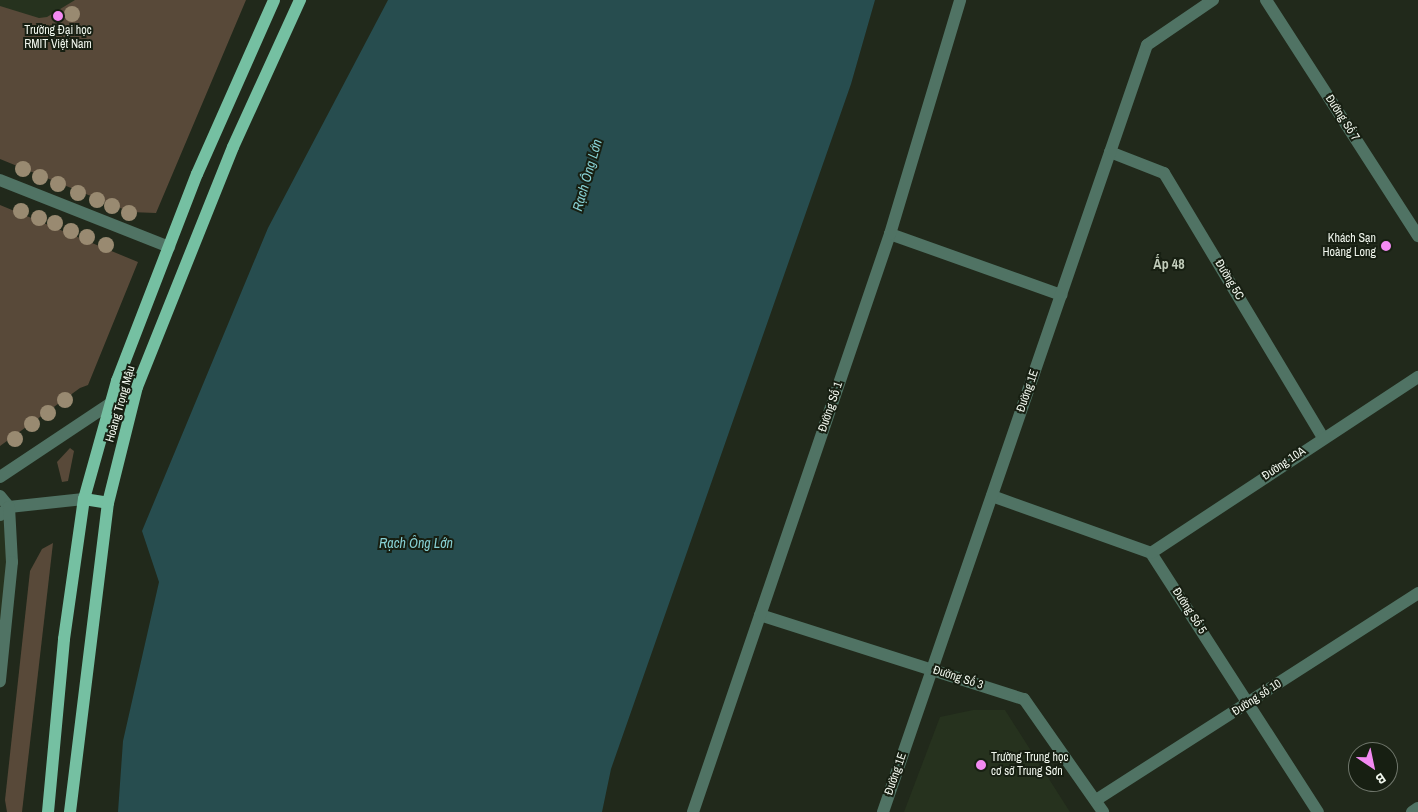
<!DOCTYPE html>
<html>
<head>
<meta charset="utf-8">
<style>
  body { margin:0 }
  #map { position:relative; width:1418px; height:812px; overflow:hidden; background:#21291b; font-family:"Archivo Narrow",sans-serif }
  div>[style] { position:absolute }
  [style*='--x'] { left:calc(var(--x)*1px); top:calc(var(--y)*1px); width:calc(var(--w)*1px); rotate:calc(var(--a)*1deg) }
  .built>* { inset:0; background:#26321e }
  .green>* { inset:0; background:#584939 }
  .water>* { inset:0; background:#274d4f }
  .minor>* { height:12px; margin:-6px; padding:0 6px; transform-origin:6px; border-radius:6px; background:#507364 }
  .major>* { height:12px; margin:-6px; padding:0 6px; transform-origin:6px; border-radius:6px; background:#75c0a2 }
  .trees>* { width:16px; height:16px; margin:-8px; border-radius:50%; background:#998a71 }
  .dots>* { width:14px; height:14px; translate:-50% -50%; box-sizing:border-box; border:2px solid #171f12; border-radius:50% }
  span { translate:-50% -50%; white-space:nowrap; text-align:center; line-height:1.15; -webkit-text-stroke:4px #171f12; paint-order:stroke }
  .poi-label { font-size:12px; color:#f0f6ed }
  .right { translate:-100% -50%; text-align:right }
  .left { translate:0 -50%; text-align:left }
  .street-label { font-size:12px; color:#f0f6ed }
  .water-label { font-size:14px; color:#87d0d3; font-style:italic }
  .neighbourhood-label { font-size:14px; color:#c1ccba; font-weight:700 }
  .north { position:absolute; left:1348px; top:742px; width:50px; height:50px; box-sizing:border-box; background:#171f12; border:1px solid #6e756a; border-radius:50%; rotate:146deg; font-size:14px; font-weight:700; line-height:20px; text-align:center; color:#f0f6ed }
  .north::after { content:''; display:block; margin:auto; width:18px; height:22px; background:#f38af2; clip-path:polygon(50% 0,100% 100%,50% 72%,0 100%) }
</style>
</head>
<body>
<div id="map">
  <div class="built">
    <div style="clip-path:polygon(0 0,124px 0,68px 34px,0 13px)"></div>
    <div style="clip-path:polygon(9px 507px,0 681px,0 515px)"></div>
    <div style="clip-path:polygon(973px 710px,1005px 710px,1070px 812px,904px 812px,940px 717px)"></div>
  </div>
  <div class="green">
    <div style="clip-path:polygon(75px 0,246px 0,156px 213px,130px 212px,0 159px,0 6px,39px 18px,47px 17px)"></div>
    <div style="clip-path:polygon(0 205px,138px 262px,88px 385px,80px 388px,0 446px)"></div>
    <div style="clip-path:polygon(70px 448px,74px 451px,68px 481px,62px 482px,57px 462px)"></div>
    <div style="clip-path:polygon(53px 543px,22px 812px,7px 812px,5px 800px,30px 571px,42px 549px)"></div>
  </div>
  <div class="water">
    <div style="clip-path:polygon(388px 0,875px 0,851px 84px,611px 769px,602px 812px,118px 812px,123px 741px,159px 582px,142px 531px,268px 228px)"></div>
  </div>
  <div class="minor">
    <div style="--x:1266;--y:0;--w:281;--a:57.2"></div>
    <div style="--x:1110;--y:152;--w:58;--a:21.3"></div>
    <div style="--x:1164;--y:173;--w:309;--a:59"></div>
    <div style="--x:0;--y:180;--w:182;--a:21.6"></div>
    <div style="--x:890;--y:234;--w:182;--a:19.6"></div>
    <div style="--x:0;--y:477;--w:133;--a:-33.7"></div>
    <div style="--x:0;--y:496;--w:14;--a:51"></div>
    <div style="--x:9;--y:507;--w:75;--a:-6.1"></div>
    <div style="--x:992;--y:496;--w:169;--a:19.7"></div>
    <div style="--x:1151;--y:553;--w:308;--a:57.2"></div>
    <div style="--x:0;--y:515;--w:12;--a:-42"></div>
    <div style="--x:9;--y:507;--w:55;--a:86.9"></div>
    <div style="--x:12;--y:562;--w:120;--a:95.8"></div>
    <div style="--x:1151;--y:553;--w:320;--a:-33.4"></div>
    <div style="--x:760;--y:615;--w:277;--a:17.7"></div>
    <div style="--x:1024;--y:699;--w:138;--a:55"></div>
    <div style="--x:1096;--y:800;--w:383;--a:-32.7"></div>
    <div style="--x:693;--y:812;--w:611;--a:-71.18"></div>
    <div style="--x:890;--y:234;--w:244;--a:-73.3"></div>
    <div style="--x:883;--y:812;--w:811;--a:-71.01"></div>
    <div style="--x:1147;--y:45;--w:80;--a:-34.3"></div>
    <div style="--x:1412;--y:812;--w:7;--a:-34"></div>
  </div>
  <div class="major">
    <div style="--x:84;--y:499;--w:24;--a:9"></div>
    <div style="--x:48;--y:812;--w:174;--a:-84.7"></div>
    <div style="--x:64;--y:639;--w:141;--a:-81.9"></div>
    <div style="--x:84;--y:499;--w:123;--a:-74.4"></div>
    <div style="--x:117;--y:381;--w:222;--a:-68.9"></div>
    <div style="--x:197;--y:174;--w:190;--a:-66.1"></div>
    <div style="--x:70;--y:812;--w:311;--a:-83"></div>
    <div style="--x:108;--y:503;--w:120;--a:-76"></div>
    <div style="--x:137;--y:387;--w:258;--a:-68.2"></div>
    <div style="--x:233;--y:147;--w:162;--a:-65.5"></div>
  </div>
  <div class="trees">
    <div style="left:72px;top:14px"></div>
    <div style="left:23px;top:169px"></div>
    <div style="left:40px;top:177px"></div>
    <div style="left:58px;top:184px"></div>
    <div style="left:78px;top:193px"></div>
    <div style="left:97px;top:200px"></div>
    <div style="left:112px;top:206px"></div>
    <div style="left:21px;top:211px"></div>
    <div style="left:129px;top:213px"></div>
    <div style="left:39px;top:218px"></div>
    <div style="left:55px;top:223px"></div>
    <div style="left:71px;top:231px"></div>
    <div style="left:87px;top:237px"></div>
    <div style="left:106px;top:245px"></div>
    <div style="left:65px;top:400px"></div>
    <div style="left:48px;top:413px"></div>
    <div style="left:32px;top:424px"></div>
    <div style="left:15px;top:439px"></div>
  </div>
  <div class="dots">
    <div style="left:58px;top:16px;background:#f38af2"></div>
    <div style="left:1386px;top:246px;background:#f38af2"></div>
    <div style="left:981px;top:765px;background:#f38af2"></div>
  </div>
  <div class="poi-label">
    <span style="left:58px;top:38px">Trường Đại học<br>RMIT Việt Nam</span>
    <span class="right" style="left:1376px;top:246px">Khách Sạn<br>Hoàng Long</span>
    <span class="left" style="left:991px;top:765px">Trường Trung học<br>cơ sở Trung Sơn</span>
  </div>
  <div class="street-label">
    <span style="left:1342px;top:118px;rotate:57deg">Đường Số 7</span>
    <span style="left:1229px;top:280px;rotate:59deg">Đường 5C</span>
    <span style="left:1028px;top:391px;rotate:-71deg">Đường 1E</span>
    <span style="left:121px;top:404px;rotate:-74deg">Hoàng Trọng Mậu</span>
    <span style="left:831px;top:407px;rotate:-71deg">Đường Số 1</span>
    <span style="left:1284px;top:464px;rotate:-34deg">Đường 10A</span>
    <span style="left:1189px;top:611px;rotate:57deg">Đường Số 5</span>
    <span style="left:958px;top:678px;rotate:18deg">Đường Số 3</span>
    <span style="left:1257px;top:698px;rotate:-33deg">Đường số 10</span>
    <span style="left:896px;top:774px;rotate:-71deg">Đường 1E</span>
  </div>
  <div class="water-label">
    <span style="left:587px;top:175px;rotate:-74deg">Rạch Ông Lớn</span>
    <span style="left:416px;top:543px">Rạch Ông Lớn</span>
  </div>
  <div class="neighbourhood-label">
    <span style="left:1169px;top:264px">Ấp 48</span>
  </div>
  <div class="north">B</div>
</div>
</body>
</html>
